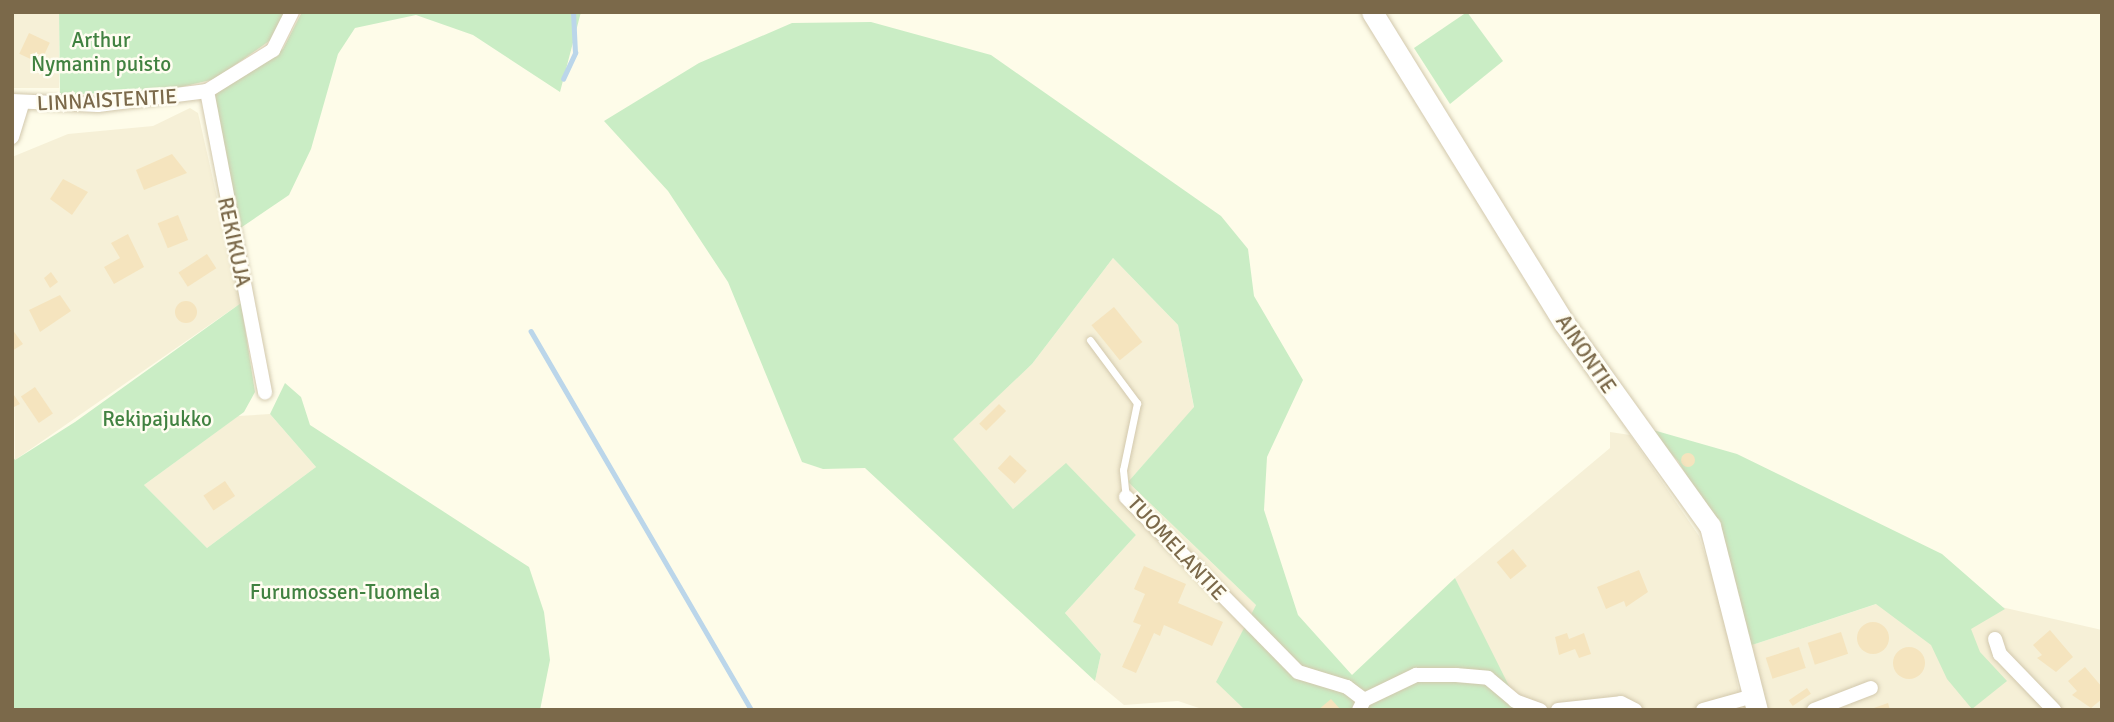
<!DOCTYPE html>
<html>
<head>
<meta charset="utf-8">
<style>
  body { margin:0 }
  #map { position:relative; width:2114px; height:722px; overflow:hidden; background:#fefce9; font-family:Signika,sans-serif }
  div>[style] { position:absolute }
  [style*='--x'] { left:calc(var(--x)*1px); top:calc(var(--y)*1px); width:calc(var(--w)*1px); rotate:calc(var(--a)*1deg) }
  .residential>* { inset:0; background:#f6f0d7; transform-origin:0 0 }
  .green>* { inset:0; background:#caedc5 }
  .stream>* { height:4.5px; margin:-2.25px; padding:0 2.25px; transform-origin:2.25px; border-radius:2.25px; background:#bbd6ea }
  .building>* { inset:0; background:#f5e4be; transform-origin:0 0 }
  .round { border-radius:50% }
  .roads { filter:drop-shadow(0 0 2px #d2c8ad) drop-shadow(0 0 2px #d2c8ad) }
  .lane>* { height:7px; margin:-3.5px; padding:0 3.5px; transform-origin:3.5px; border-radius:3.5px; background:#fff }
  .street>* { height:14px; margin:-7px; padding:0 7px; transform-origin:7px; border-radius:7px; background:#fff }
  .secondary>* { height:21px; margin:-10.5px; padding:0 10.5px; transform-origin:10.5px; border-radius:10.5px; background:#fff }
  span { translate:-50% -50%; white-space:nowrap; text-align:center; line-height:1.15; -webkit-text-stroke:5px #fffdf1; paint-order:stroke }
  .park-label { font-size:21px; color:#418241 }
  .street-label { font-size:21px; color:#7b694a }
  .frame { position:absolute; inset:0; border:14px solid #7b694a; pointer-events:none }
</style>
</head>
<body>
<div id="map">
  <div class="residential">
    <div style="left:12px;top:12px;width:47px;height:76px"></div>
    <div style="clip-path:polygon(190px 108px,198px 113px,241px 303px,15px 460px,12px 157px,68px 134px,153px 126px)"></div>
    <div style="clip-path:polygon(1113px 258px,1178px 325px,1194px 408px,1128px 482px,1256px 605px,1217px 682px,1245px 710px,1205px 710px,1178px 701px,1124px 705px,1095px 681px,1101px 654px,1065px 613px,1136px 535px,1066px 464px,1013px 509px,952px 439px,1032px 364px)"></div>
    <div style="clip-path:polygon(270px 414px,316px 467px,207px 548px,144px 485px,238px 416px)"></div>
    <div style="clip-path:polygon(1610px 432px,1630px 435px,1699px 536px,1725px 616px,1742px 710px,1519px 710px,1455px 578px,1610px 448px)"></div>
    <div style="clip-path:polygon(1922px 589px,2102px 630px,2102px 710px,1768px 710px,1749px 646px)"></div>
  </div>
  <div class="green">
    <div style="clip-path:polygon(59px 12px,287px 12px,272px 39px,215px 79px,168px 90px,60px 95px)"></div>
    <div style="clip-path:polygon(302px 12px,581px 12px,560px 92px,473px 35px,416px 15px,355px 28px,338px 54px,311px 149px,289px 195px,239px 229px,214px 95px,283px 49px)"></div>
    <div style="clip-path:polygon(1467px 12px,1503px 61px,1450px 104px,1414px 48px)"></div>
    <div style="clip-path:polygon(871px 22px,991px 55px,1221px 216px,1248px 249px,1254px 296px,1303px 380px,1267px 457px,1264px 510px,1298px 615px,1352px 675px,1455px 578px,1521px 710px,1245px 710px,1216px 682px,1256px 605px,1128px 482px,1194px 407px,1178px 325px,1113px 258px,1032px 364px,953px 439px,1013px 509px,1066px 463px,1136px 535px,1065px 613px,1101px 654px,1095px 681px,865px 468px,823px 469px,802px 462px,728px 282px,668px 191px,604px 121px,699px 63px,792px 23px)"></div>
    <div style="clip-path:polygon(241px 303px,255px 392px,244px 412px,144px 485px,207px 548px,316px 467px,270px 414px,285px 383px,301px 397px,310px 425px,529px 567px,544px 612px,550px 660px,540px 710px,12px 710px,12px 455px,15px 460px,75px 422px)"></div>
    <div style="clip-path:polygon(1646px 428px,1737px 454px,1942px 554px,2005px 609px,1971px 629px,1980px 652px,2007px 681px,1972px 709px,1947px 679px,1931px 645px,1876px 604px,1749px 646px,1723px 538px,1678px 461px)"></div>
  </div>
  <div class="stream">
    <div style="--x:563;--y:79;--w:29;--a:-65"></div>
    <div style="--x:575;--y:53;--w:41;--a:-92.8"></div>
    <div style="--x:531;--y:331;--w:439;--a:59.8"></div>
  </div>
  <div class="building">
    <div style="left:29px;top:33px;width:23px;height:23px;rotate:25deg"></div>
    <div style="clip-path:polygon(172px 154px,187px 173px,144px 190px,136px 170px)"></div>
    <div style="clip-path:polygon(63px 179px,88px 192px,72px 215px,50px 199px)"></div>
    <div style="left:178px;top:215px;width:27px;height:22px;rotate:68deg"></div>
    <div style="clip-path:polygon(128px 234px,144px 267px,114px 284px,104px 267px,120px 258px,111px 243px)"></div>
    <div style="left:207px;top:254px;width:17px;height:34px;rotate:57deg"></div>
    <div style="clip-path:polygon(51px 272px,58px 282px,50px 288px,44px 278px)"></div>
    <div style="clip-path:polygon(60px 295px,71px 311px,40px 332px,29px 310px)"></div>
    <div class="round" style="left:175px;top:301px;width:22px;height:22px"></div>
    <div style="left:1114px;top:307px;width:45px;height:29px;rotate:51deg"></div>
    <div style="clip-path:polygon(12px 329px,23px 344px,12px 351px)"></div>
    <div style="left:35px;top:387px;width:32px;height:17px;rotate:56deg"></div>
    <div style="clip-path:polygon(12px 392px,20px 404px,12px 408px)"></div>
    <div style="left:999px;top:404px;width:10px;height:28px;rotate:45deg"></div>
    <div class="round" style="left:1681px;top:453px;width:14px;height:14px"></div>
    <div style="left:1010px;top:455px;width:23px;height:18px;rotate:43deg"></div>
    <div style="left:225px;top:481px;width:18px;height:26px;rotate:56deg"></div>
    <div style="left:1513px;top:549px;width:22px;height:21px;rotate:51deg"></div>
    <div style="clip-path:polygon(1144px 566px,1186px 584px,1178px 603px,1223px 622px,1212px 646px,1164px 625px,1160px 636px,1154px 633px,1136px 673px,1122px 667px,1141px 625px,1133px 622px,1145px 594px,1134px 589px)"></div>
    <div style="clip-path:polygon(1639px 570px,1648px 592px,1626px 607px,1624px 601px,1606px 609px,1597px 587px)"></div>
    <div class="round" style="left:1857px;top:622px;width:32px;height:32px"></div>
    <div style="clip-path:polygon(2050px 630px,2073px 657px,2056px 672px,2037px 658px,2042px 655px,2033px 645px)"></div>
    <div style="left:1841px;top:632px;width:23px;height:35px;rotate:72deg"></div>
    <div style="clip-path:polygon(1567px 633px,1569px 639px,1584px 633px,1591px 654px,1579px 658px,1575px 649px,1559px 655px,1555px 637px)"></div>
    <div class="round" style="left:1893px;top:647px;width:32px;height:32px"></div>
    <div style="left:1799px;top:647px;width:22px;height:35px;rotate:72deg"></div>
    <div style="clip-path:polygon(2085px 667px,2102px 687px,2102px 699px,2091px 708px,2072px 695px,2077px 691px,2068px 681px)"></div>
    <div style="left:1807px;top:688px;width:7px;height:22px;rotate:56deg"></div>
    <div style="clip-path:polygon(1331px 699px,1341px 710px,1318px 710px)"></div>
    <div style="clip-path:polygon(1888px 703px,1890px 710px,1871px 710px,1871px 709px)"></div>
  </div>
  <div class="roads">
    <div class="lane">
      <div style="--x:1090;--y:340;--w:79;--a:53.3"></div>
      <div style="--x:1137;--y:403;--w:68;--a:101.8"></div>
      <div style="--x:1123;--y:470;--w:27;--a:84"></div>
    </div>
    <div class="street">
      <div style="--x:207;--y:91;--w:307;--a:79.1"></div>
      <div style="--x:12;--y:101;--w:86;--a:2.7"></div>
      <div style="--x:98;--y:105;--w:110;--a:-7.3"></div>
      <div style="--x:207;--y:91;--w:78;--a:-31.8"></div>
      <div style="--x:273;--y:50;--w:42;--a:-63.4"></div>
      <div style="--x:12;--y:137;--w:34;--a:-73"></div>
      <div style="--x:1126;--y:497;--w:245;--a:45.5"></div>
      <div style="--x:1298;--y:672;--w:51;--a:17"></div>
      <div style="--x:1347;--y:687;--w:21;--a:37"></div>
      <div style="--x:1995;--y:639;--w:16;--a:72"></div>
      <div style="--x:2000;--y:654;--w:78;--a:46"></div>
      <div style="--x:1359;--y:710;--w:11;--a:-63"></div>
      <div style="--x:1364;--y:700;--w:58;--a:-25.7"></div>
      <div style="--x:1416;--y:675;--w:40;--a:0"></div>
      <div style="--x:1456;--y:675;--w:32;--a:5"></div>
      <div style="--x:1488;--y:678;--w:35;--a:40"></div>
      <div style="--x:1515;--y:701;--w:27;--a:20"></div>
      <div style="--x:1558;--y:710;--w:63;--a:-6.3"></div>
      <div style="--x:1621;--y:703;--w:16;--a:27"></div>
      <div style="--x:1703;--y:710;--w:52;--a:-15.6"></div>
      <div style="--x:1814;--y:710;--w:61;--a:-21.1"></div>
    </div>
    <div class="secondary">
      <div style="--x:1372;--y:12;--w:365;--a:58.3"></div>
      <div style="--x:1564;--y:323;--w:250;--a:54.3"></div>
      <div style="--x:1710;--y:526;--w:190;--a:75.7"></div>
    </div>
  </div>
  <div class="park-label">
    <span style="left:101px;top:52px">Arthur<br>Nymanin puisto</span>
    <span style="left:157px;top:419px">Rekipajukko</span>
    <span style="left:345px;top:592px">Furumossen-Tuomela</span>
  </div>
  <div class="street-label">
    <span style="left:107px;top:100px;rotate:-3deg">LINNAISTENTIE</span>
    <span style="left:234px;top:242px;rotate:78deg">REKIKUJA</span>
    <span style="left:1586px;top:354px;rotate:56deg">AINONTIE</span>
    <span style="left:1177px;top:548px;rotate:47deg">TUOMELANTIE</span>
  </div>
  <div class="frame"></div>
</div>
</body>
</html>
